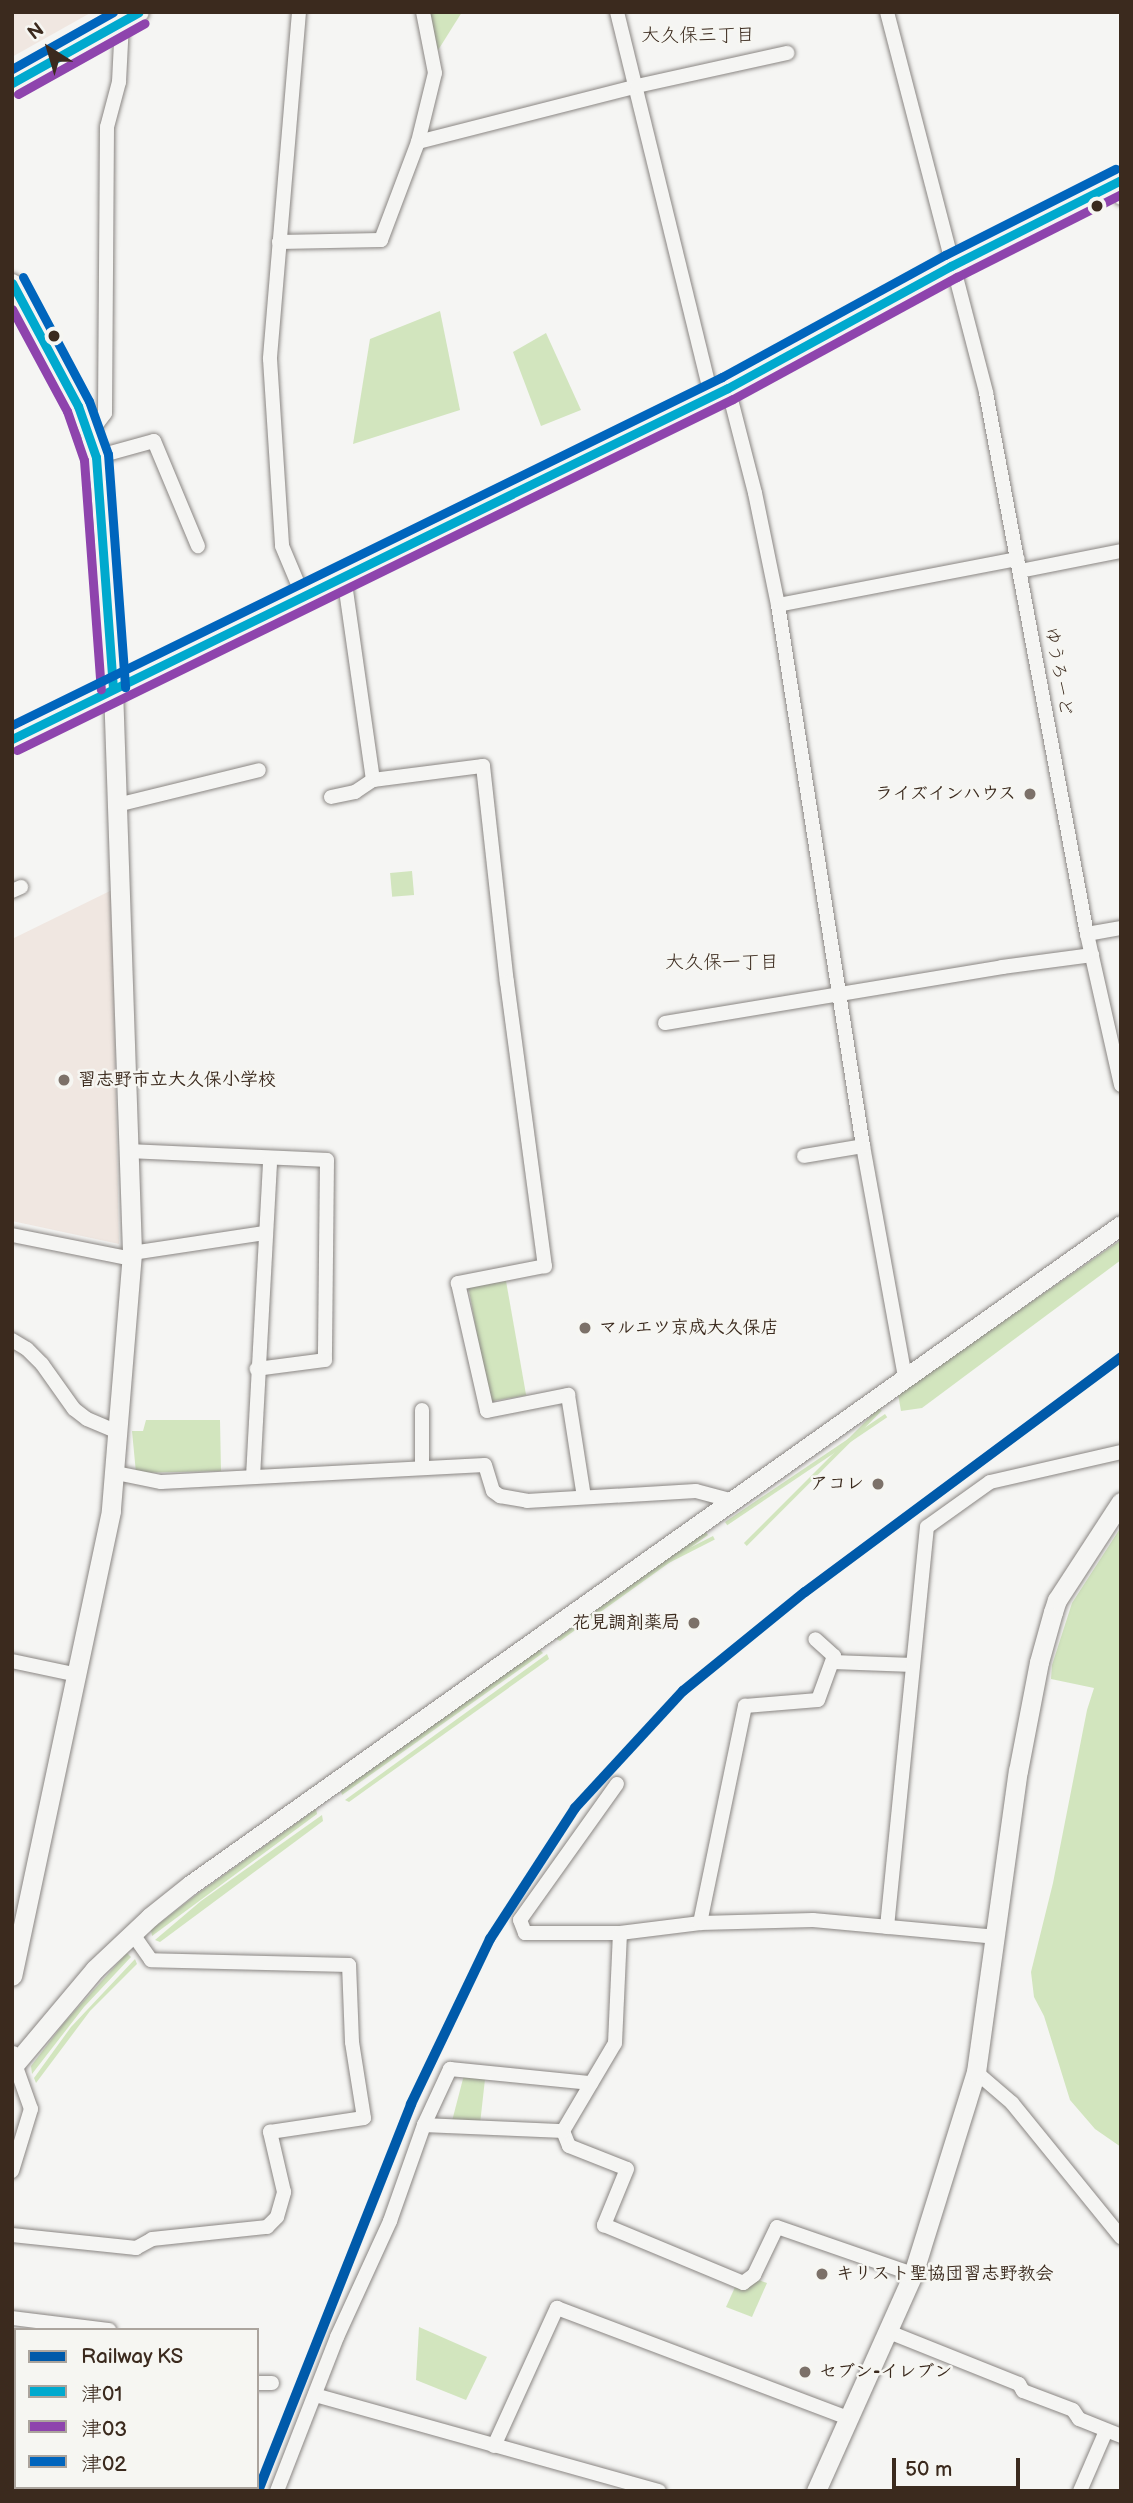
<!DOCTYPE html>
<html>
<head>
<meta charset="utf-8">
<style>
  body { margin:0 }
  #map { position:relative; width:1133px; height:2503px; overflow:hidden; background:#f5f5f3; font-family:"Balsamiq Sans","Klee One",sans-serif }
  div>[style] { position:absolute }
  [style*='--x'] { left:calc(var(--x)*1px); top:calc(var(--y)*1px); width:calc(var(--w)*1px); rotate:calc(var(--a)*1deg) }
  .built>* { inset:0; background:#f0e7e1 }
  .green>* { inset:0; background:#d2e5be; transform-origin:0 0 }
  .roads { filter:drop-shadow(0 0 2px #8a8683) drop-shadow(0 0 2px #8a8683) }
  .street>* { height:14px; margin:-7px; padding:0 7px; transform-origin:7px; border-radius:7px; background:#f5f5f3 }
  .secondary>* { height:19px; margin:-9.5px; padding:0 9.5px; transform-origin:9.5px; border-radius:9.5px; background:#f5f5f3 }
  .primary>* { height:21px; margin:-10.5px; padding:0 10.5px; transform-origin:10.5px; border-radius:10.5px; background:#f5f5f3 }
  .bus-1>* { height:9px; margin:-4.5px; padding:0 4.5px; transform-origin:4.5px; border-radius:4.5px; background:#00a9ce }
  .bus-2>* { height:9px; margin:-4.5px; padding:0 4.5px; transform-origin:4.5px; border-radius:4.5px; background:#8e44ad }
  .bus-3>* { height:9px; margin:-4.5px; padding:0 4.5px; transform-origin:4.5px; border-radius:4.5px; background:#0065bd }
  .rail-1>* { height:10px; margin:-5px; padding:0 5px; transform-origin:5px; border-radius:5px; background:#005aaa }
  .dots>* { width:19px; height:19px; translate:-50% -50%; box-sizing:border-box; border:4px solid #f6f6f2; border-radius:50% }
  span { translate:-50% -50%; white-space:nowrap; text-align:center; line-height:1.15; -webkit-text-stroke:5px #f6f6f2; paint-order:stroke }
  .street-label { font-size:18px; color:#3b2a1e }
  .poi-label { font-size:18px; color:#3b2a1e; font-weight:700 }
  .right { translate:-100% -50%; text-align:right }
  .left { translate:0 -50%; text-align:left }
  .neighbourhood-label { font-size:19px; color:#3b2a1e }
  .frame { position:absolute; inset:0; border:14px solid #3b2a1e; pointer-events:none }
  .legend { position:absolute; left:14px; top:2328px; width:245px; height:161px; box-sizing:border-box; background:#f6f6f2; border:2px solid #aba49d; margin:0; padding:9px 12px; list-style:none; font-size:21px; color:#3b2a1e }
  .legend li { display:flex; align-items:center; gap:14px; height:35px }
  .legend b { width:35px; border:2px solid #aba49d }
  .north { position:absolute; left:14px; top:14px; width:70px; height:70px; -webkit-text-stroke:5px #f6f6f2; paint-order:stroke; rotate:323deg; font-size:19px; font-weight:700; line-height:28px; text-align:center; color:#3b2a1e }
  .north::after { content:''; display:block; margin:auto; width:24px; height:32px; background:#3b2a1e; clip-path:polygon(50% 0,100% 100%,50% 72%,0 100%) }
  .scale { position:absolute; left:892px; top:2458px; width:128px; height:32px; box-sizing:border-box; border:4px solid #3b2a1e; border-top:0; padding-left:9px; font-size:21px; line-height:24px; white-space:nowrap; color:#3b2a1e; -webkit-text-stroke:5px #f6f6f2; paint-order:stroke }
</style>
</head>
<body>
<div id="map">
  <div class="built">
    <div style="clip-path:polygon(12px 12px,92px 12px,12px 57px)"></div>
    <div style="clip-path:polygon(112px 890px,119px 1244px,12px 1221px,12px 939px)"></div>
  </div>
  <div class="green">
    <div style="clip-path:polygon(428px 12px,462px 12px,435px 55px)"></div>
    <div style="clip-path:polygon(440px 311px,460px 410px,353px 444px,370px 339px)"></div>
    <div style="clip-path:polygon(546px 333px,581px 410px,541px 426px,513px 352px)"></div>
    <div style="left:412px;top:871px;width:24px;height:22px;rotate:85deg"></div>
    <div style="clip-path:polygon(1121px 1240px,1121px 1260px,922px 1408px,901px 1411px,898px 1394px)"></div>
    <div style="left:506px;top:1281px;width:116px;height:38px;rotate:80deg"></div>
    <div style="left:879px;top:1408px;width:4px;height:191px;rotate:45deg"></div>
    <div style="left:885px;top:1414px;width:4px;height:193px;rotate:56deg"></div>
    <div style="clip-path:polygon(146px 1420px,220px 1420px,221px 1471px,136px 1473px,132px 1431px,143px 1431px)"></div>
    <div style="clip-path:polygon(1121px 1527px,1121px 2147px,1095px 2129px,1070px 2100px,1044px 2016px,1034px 1997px,1031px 1972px,1053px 1883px,1087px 1710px,1094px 1688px,1051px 1679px,1052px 1665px,1072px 1603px)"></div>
    <div style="clip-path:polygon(705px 1531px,708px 1535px,560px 1641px,556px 1639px)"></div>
    <div style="left:713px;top:1536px;width:4px;height:187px;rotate:63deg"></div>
    <div style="clip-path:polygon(539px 1649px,543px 1653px,342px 1795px,341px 1791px)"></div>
    <div style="clip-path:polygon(547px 1654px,549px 1659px,349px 1802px,345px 1800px)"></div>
    <div style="clip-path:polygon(316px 1809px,317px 1814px,152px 1936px,151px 1930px,196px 1895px)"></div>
    <div style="clip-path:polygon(322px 1815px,323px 1821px,160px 1942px,155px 1940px,201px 1901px)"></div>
    <div style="clip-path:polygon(127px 1953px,131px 1957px,84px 2007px,32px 2074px,31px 2066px,64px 2023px)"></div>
    <div style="clip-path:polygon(135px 1959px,137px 1964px,90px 2011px,36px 2083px,34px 2078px,71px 2027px)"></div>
    <div style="clip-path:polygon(464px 2075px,485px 2079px,480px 2124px,452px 2121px)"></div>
    <div style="clip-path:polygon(756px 2279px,767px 2283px,752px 2317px,726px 2307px,736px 2285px)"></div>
    <div style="clip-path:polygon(419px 2327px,487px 2357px,466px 2400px,416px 2380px)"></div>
  </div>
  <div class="roads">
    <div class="street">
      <div style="--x:299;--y:12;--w:348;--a:94.8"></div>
      <div style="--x:270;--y:359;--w:187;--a:86.3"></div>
      <div style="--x:282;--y:546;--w:54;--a:67.2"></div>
      <div style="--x:617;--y:12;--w:395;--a:76.2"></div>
      <div style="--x:887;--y:12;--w:394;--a:75.4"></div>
      <div style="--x:986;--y:393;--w:550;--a:79.43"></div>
      <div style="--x:1087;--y:934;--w:155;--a:77.3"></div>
      <div style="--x:418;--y:142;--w:226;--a:-14.3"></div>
      <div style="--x:637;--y:86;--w:154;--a:-12.4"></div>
      <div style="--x:1113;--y:184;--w:16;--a:60"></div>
      <div style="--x:279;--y:242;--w:102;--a:-1.1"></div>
      <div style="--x:381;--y:240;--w:105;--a:-69.3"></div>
      <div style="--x:418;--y:142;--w:71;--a:-76.2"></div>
      <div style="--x:435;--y:73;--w:62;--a:-101.1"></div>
      <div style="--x:728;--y:388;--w:108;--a:75.6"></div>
      <div style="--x:755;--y:493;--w:114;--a:78.4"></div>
      <div style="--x:778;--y:605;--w:548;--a:81.07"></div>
      <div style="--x:863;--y:1146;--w:235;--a:79.7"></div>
      <div style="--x:90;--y:433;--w:25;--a:-53"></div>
      <div style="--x:105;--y:413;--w:286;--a:-89.6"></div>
      <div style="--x:107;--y:127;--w:47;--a:-75.1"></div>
      <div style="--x:119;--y:82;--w:60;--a:-87.1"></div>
      <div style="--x:96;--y:457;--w:60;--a:-15.4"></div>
      <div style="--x:154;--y:441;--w:114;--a:67.3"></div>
      <div style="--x:1020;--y:571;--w:103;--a:-11.2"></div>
      <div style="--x:778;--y:605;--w:244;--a:-10.9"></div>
      <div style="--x:373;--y:780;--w:111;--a:-7.3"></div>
      <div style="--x:483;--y:766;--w:217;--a:83.7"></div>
      <div style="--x:507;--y:982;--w:287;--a:82.4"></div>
      <div style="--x:545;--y:1266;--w:89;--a:168.9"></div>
      <div style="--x:458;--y:1283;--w:131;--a:77.2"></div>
      <div style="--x:487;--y:1411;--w:83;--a:-11.2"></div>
      <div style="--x:568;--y:1395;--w:103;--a:81.1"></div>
      <div style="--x:331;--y:797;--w:25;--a:-12"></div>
      <div style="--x:355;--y:792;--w:22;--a:-34"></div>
      <div style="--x:373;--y:780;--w:205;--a:-98.1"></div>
      <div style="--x:117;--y:805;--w:146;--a:-13.8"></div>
      <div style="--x:12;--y:891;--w:10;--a:-24"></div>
      <div style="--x:1087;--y:934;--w:35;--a:-10"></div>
      <div style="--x:665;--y:1023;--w:342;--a:-9.4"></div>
      <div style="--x:1002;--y:967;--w:91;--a:-7.6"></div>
      <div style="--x:129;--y:1151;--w:198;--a:2.6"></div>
      <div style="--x:327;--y:1160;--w:200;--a:90.6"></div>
      <div style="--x:325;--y:1360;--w:69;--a:172.5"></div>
      <div style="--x:804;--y:1156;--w:60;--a:-9.6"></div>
      <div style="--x:12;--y:1235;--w:122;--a:11.3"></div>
      <div style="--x:132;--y:1253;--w:134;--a:-8.6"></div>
      <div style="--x:12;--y:1340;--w:17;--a:31"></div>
      <div style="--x:27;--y:1349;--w:21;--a:45"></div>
      <div style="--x:42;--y:1364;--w:55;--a:54.6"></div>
      <div style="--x:74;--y:1409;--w:16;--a:38"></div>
      <div style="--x:87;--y:1419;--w:33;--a:23"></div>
      <div style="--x:422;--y:1410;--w:58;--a:90"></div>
      <div style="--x:116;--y:1473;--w:46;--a:11.3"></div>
      <div style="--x:161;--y:1482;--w:324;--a:-3"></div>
      <div style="--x:485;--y:1465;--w:27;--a:73"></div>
      <div style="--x:493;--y:1491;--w:9;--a:36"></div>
      <div style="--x:500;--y:1496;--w:27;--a:10"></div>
      <div style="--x:527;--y:1501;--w:169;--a:-3.4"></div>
      <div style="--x:696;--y:1491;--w:34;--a:15"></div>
      <div style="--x:253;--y:1477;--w:319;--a:-86.9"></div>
      <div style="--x:12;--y:1661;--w:67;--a:12"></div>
      <div style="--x:833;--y:1662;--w:80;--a:2.1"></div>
      <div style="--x:617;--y:1784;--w:167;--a:125.5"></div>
      <div style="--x:520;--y:1920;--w:14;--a:69"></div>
      <div style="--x:525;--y:1933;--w:95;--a:0"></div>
      <div style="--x:620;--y:1933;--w:81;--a:-7.1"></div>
      <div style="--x:700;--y:1923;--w:113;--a:-1.5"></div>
      <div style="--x:813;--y:1920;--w:185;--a:5.3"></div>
      <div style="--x:700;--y:1923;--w:222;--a:-78.3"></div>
      <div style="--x:745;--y:1706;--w:73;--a:-4.7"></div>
      <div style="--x:818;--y:1700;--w:47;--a:-70"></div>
      <div style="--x:834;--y:1656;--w:25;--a:-138"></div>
      <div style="--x:887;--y:1927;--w:402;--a:-84.3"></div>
      <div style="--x:927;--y:1527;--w:77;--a:-35.5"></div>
      <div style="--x:990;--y:1482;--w:134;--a:-12.9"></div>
      <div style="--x:976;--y:2072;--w:48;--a:40.7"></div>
      <div style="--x:1012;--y:2103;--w:173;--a:50.9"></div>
      <div style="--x:424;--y:2125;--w:62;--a:-65.1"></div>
      <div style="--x:450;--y:2069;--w:142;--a:5.7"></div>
      <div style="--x:563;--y:2131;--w:16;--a:68"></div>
      <div style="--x:569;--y:2146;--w:62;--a:21.6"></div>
      <div style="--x:627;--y:2169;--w:61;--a:112.3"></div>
      <div style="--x:604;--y:2225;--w:151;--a:22.6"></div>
      <div style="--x:743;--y:2283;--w:14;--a:-36"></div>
      <div style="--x:754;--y:2275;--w:53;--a:-64.4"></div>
      <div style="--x:777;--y:2227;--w:144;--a:19.1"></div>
      <div style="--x:563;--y:2131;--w:102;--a:-59.4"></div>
      <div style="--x:615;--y:2043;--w:110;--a:-87.4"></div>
      <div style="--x:12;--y:2171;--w:65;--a:-73"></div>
      <div style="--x:31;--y:2109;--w:48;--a:-109.6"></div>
      <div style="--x:12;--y:2235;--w:125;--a:6"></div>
      <div style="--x:136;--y:2248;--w:18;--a:-29"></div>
      <div style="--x:152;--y:2239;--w:116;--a:-6"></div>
      <div style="--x:267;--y:2227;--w:14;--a:-45"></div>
      <div style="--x:277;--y:2217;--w:26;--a:-74"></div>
      <div style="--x:284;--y:2192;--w:62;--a:-103.1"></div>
      <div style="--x:270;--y:2132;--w:95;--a:-8.5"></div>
      <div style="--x:364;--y:2118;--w:77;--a:-99"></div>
      <div style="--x:352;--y:2042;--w:77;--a:-92.2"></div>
      <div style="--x:349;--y:1965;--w:198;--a:-178.6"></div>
      <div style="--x:151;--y:1960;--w:33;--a:-125"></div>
      <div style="--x:12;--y:2318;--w:98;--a:7.1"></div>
      <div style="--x:889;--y:2332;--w:140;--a:21.8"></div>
      <div style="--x:1019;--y:2384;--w:8;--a:60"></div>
      <div style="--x:1023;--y:2391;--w:53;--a:20.8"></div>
      <div style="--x:1073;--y:2410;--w:11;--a:56"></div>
      <div style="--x:1079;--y:2419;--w:45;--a:22"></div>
      <div style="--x:257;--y:2383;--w:15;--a:0"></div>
      <div style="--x:315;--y:2395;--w:357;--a:15.6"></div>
      <div style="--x:494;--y:2446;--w:152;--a:-65.5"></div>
      <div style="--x:557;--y:2308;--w:311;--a:20.7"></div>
      <div style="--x:277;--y:2491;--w:165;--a:-68.7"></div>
      <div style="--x:337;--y:2337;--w:128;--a:-65.4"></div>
      <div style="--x:390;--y:2221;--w:102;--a:-70.5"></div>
      <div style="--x:424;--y:2125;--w:139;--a:2.5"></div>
      <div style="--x:1080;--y:2491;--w:65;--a:-66.6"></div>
    </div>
    <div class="secondary">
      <div style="--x:12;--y:83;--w:145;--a:-29.2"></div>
      <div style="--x:12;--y:283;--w:140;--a:61.8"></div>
      <div style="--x:78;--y:406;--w:30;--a:66"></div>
      <div style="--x:90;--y:433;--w:52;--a:78.9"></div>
      <div style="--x:100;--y:484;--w:204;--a:86.4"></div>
      <div style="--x:113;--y:688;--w:565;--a:88.07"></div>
      <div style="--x:132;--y:1253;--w:259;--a:94.7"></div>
      <div style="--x:111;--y:1511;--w:475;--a:102"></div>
      <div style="--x:12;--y:2055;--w:9;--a:72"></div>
      <div style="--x:15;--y:2064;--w:124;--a:-49.9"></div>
      <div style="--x:95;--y:1969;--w:76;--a:-43.4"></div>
      <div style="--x:150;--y:1917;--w:51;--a:-38.7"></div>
      <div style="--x:190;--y:1885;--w:1141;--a:-35.33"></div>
      <div style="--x:816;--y:2491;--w:238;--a:-65.9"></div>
      <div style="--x:913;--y:2274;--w:212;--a:-72.7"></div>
      <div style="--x:976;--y:2072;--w:304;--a:-82.1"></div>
      <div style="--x:1018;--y:1771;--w:111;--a:-79.1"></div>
      <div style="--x:1039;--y:1662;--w:52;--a:-74.4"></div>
      <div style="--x:1053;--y:1612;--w:13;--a:-72"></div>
      <div style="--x:1057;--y:1600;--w:117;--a:-56.9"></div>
    </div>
    <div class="primary">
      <div style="--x:12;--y:739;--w:797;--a:-26.12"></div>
      <div style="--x:728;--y:388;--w:254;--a:-28.7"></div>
      <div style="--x:951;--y:266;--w:191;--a:-26.8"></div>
    </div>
  </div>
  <div class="bus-1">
    <div style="--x:12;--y:83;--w:145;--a:-29.2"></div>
    <div style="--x:12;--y:283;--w:140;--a:61.8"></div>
    <div style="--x:78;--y:406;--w:54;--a:70.6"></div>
    <div style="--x:96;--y:457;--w:232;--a:85.8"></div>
    <div style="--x:12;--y:739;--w:797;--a:-26.12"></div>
    <div style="--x:728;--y:388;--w:254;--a:-28.7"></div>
    <div style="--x:951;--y:266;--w:191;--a:-26.8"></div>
  </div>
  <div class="bus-2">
    <div style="--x:18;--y:94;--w:145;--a:-29.2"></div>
    <div style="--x:12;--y:309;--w:116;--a:61.7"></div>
    <div style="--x:67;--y:411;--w:52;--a:70.9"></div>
    <div style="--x:84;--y:460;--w:230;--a:85.8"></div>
    <div style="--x:17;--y:750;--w:797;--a:-26.12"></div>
    <div style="--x:733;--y:399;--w:255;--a:-28.6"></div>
    <div style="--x:957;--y:277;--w:184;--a:-26.8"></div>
  </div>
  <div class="bus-3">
    <div style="--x:12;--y:69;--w:116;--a:-29.4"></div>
    <div style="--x:23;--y:277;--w:140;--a:62"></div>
    <div style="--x:89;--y:401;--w:56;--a:70.3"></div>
    <div style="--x:108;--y:454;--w:234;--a:85.8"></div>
    <div style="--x:12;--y:725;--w:791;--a:-26.11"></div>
    <div style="--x:722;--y:377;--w:254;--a:-28.7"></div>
    <div style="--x:945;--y:255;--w:191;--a:-26.8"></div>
  </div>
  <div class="rail-1">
    <div style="--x:258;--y:2491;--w:416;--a:-68.4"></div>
    <div style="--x:411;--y:2104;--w:183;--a:-64.4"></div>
    <div style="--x:490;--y:1939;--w:156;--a:-57"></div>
    <div style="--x:575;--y:1808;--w:159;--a:-47.3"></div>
    <div style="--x:683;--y:1691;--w:157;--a:-39.1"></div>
    <div style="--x:805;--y:1592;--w:394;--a:-36.6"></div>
  </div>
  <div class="dots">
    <div style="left:1097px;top:206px;background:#3b2a1e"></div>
    <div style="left:54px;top:336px;background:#3b2a1e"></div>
    <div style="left:1030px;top:794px;background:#7c7169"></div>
    <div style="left:64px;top:1080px;background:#7c7169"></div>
    <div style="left:585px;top:1328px;background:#7c7169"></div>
    <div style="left:878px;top:1484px;background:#7c7169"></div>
    <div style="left:694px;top:1623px;background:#7c7169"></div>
    <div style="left:822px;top:2274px;background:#7c7169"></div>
    <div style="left:805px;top:2372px;background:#7c7169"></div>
  </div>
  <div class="street-label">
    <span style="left:1058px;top:671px;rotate:80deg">ゆうろーど</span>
  </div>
  <div class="poi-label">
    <span class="right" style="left:1016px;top:794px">ライズインハウス</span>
    <span class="left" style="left:78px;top:1080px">習志野市立大久保小学校</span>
    <span class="left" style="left:599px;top:1328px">マルエツ京成大久保店</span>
    <span class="right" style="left:864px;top:1484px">アコレ</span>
    <span class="right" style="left:680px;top:1623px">花見調剤薬局</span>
    <span class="left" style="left:836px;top:2274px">キリスト聖協団習志野教会</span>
    <span class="left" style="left:819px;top:2372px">セブン-イレブン</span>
  </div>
  <div class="neighbourhood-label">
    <span style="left:698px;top:36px">大久保三丁目</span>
    <span style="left:722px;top:963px">大久保一丁目</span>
  </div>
  <div class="frame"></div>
  <ul class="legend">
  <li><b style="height:9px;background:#005aaa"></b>Railway KS</li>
  <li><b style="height:9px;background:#00a9ce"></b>津01</li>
  <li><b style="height:9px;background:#8e44ad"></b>津03</li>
  <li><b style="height:9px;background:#0065bd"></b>津02</li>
  </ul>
  <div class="north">N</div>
  <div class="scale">50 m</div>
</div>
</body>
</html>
